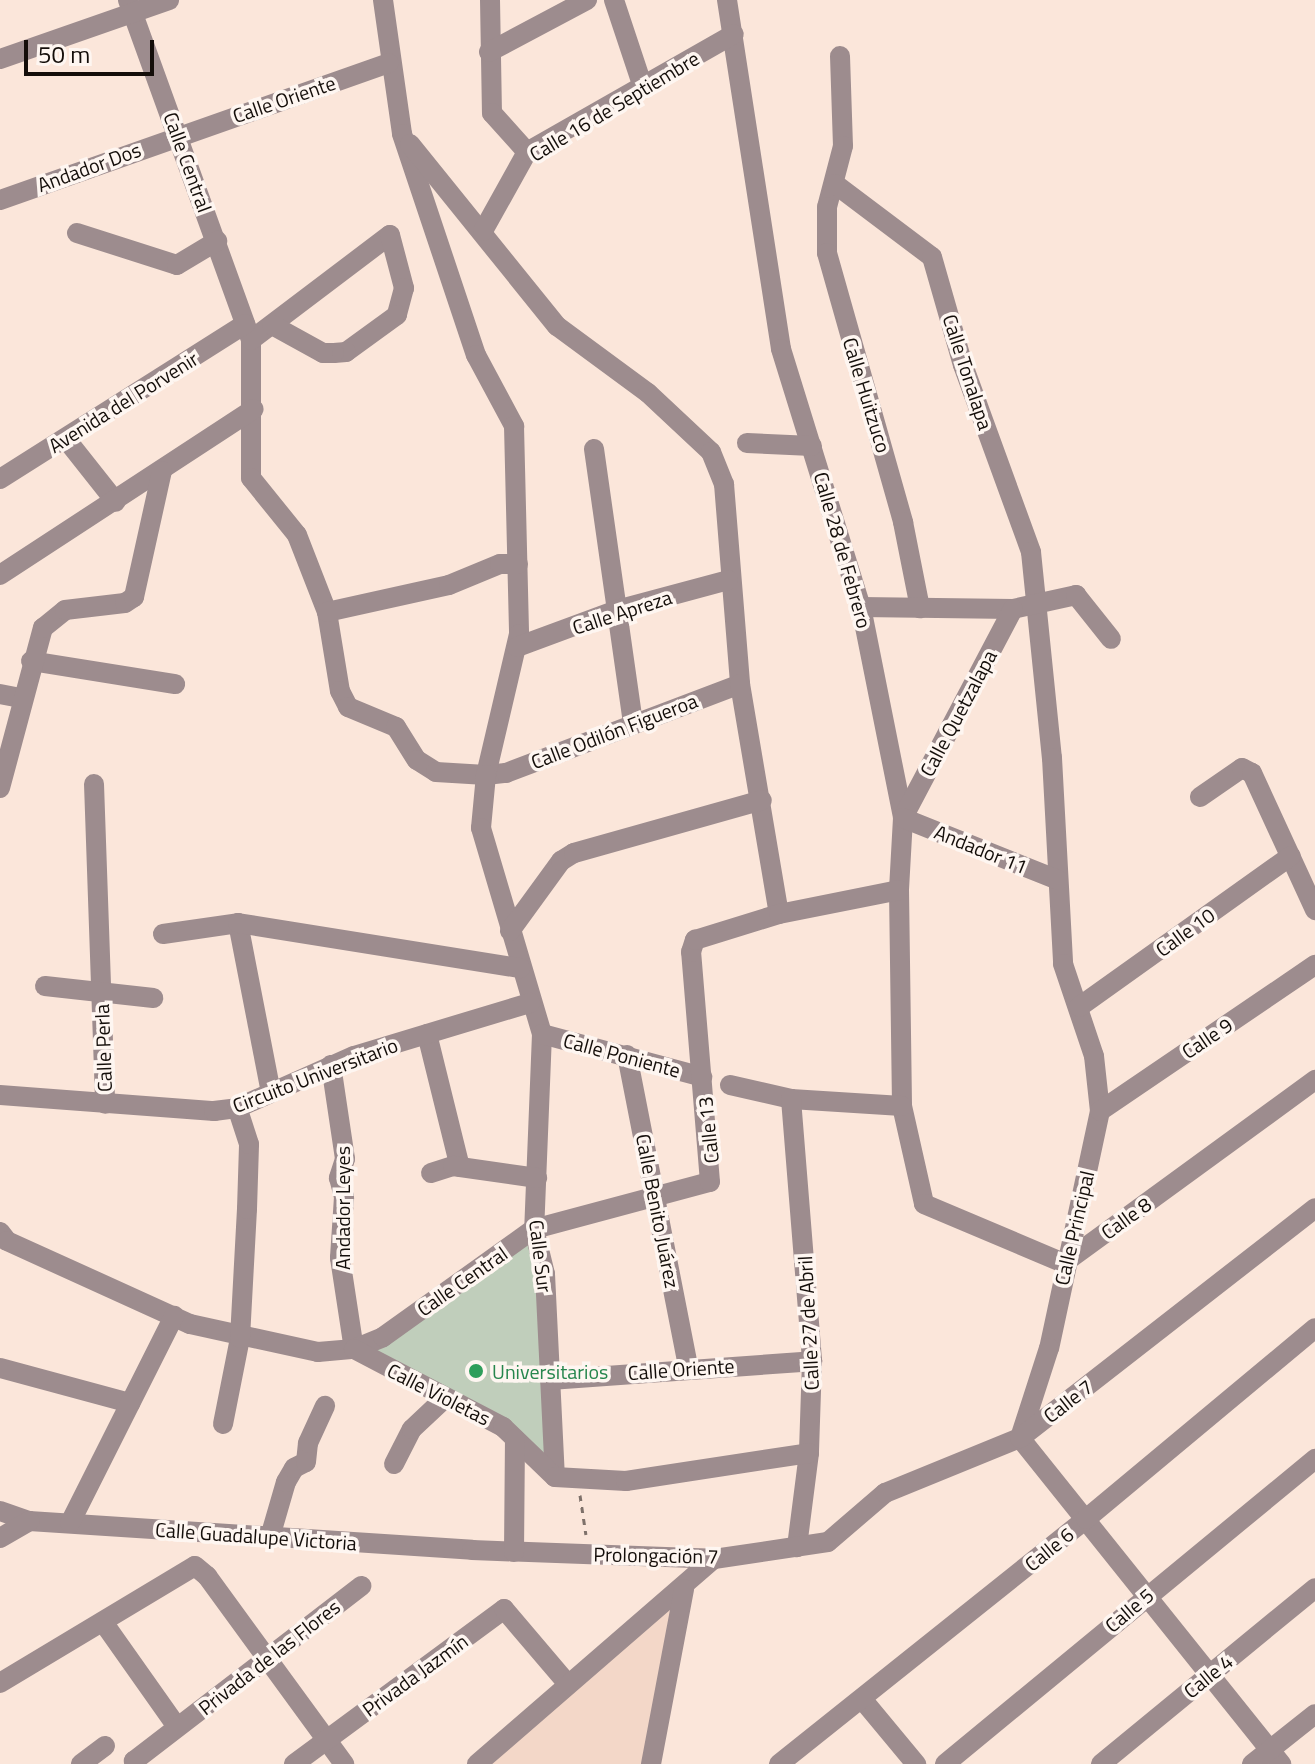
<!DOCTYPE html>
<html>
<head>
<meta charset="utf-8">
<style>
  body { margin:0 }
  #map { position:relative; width:1315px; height:1764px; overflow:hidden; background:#fbe6da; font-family:"Titillium Web",sans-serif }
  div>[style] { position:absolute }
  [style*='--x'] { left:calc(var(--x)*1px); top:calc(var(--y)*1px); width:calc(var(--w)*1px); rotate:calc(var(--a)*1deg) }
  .built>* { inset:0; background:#f3d7c8 }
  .green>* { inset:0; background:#c0cebb }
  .path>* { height:3px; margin-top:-1.5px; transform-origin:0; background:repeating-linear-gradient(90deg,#7e716a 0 6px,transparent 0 12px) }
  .minor>* { height:20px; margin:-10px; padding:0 10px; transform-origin:10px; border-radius:10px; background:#9d8c8e }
  .dots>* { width:22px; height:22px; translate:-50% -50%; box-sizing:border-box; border:4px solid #fef6f1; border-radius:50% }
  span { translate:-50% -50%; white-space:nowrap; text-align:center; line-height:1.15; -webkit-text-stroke:7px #fef6f1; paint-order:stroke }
  .street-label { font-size:20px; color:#140e0a }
  .leisure-label { font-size:20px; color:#27864d }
  .left { translate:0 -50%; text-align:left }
  .scale { position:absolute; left:24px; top:40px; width:130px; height:36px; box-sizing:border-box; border:4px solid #140e0a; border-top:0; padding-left:10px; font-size:24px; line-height:28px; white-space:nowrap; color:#140e0a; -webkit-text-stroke:6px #fef6f1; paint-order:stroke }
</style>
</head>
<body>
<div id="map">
  <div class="built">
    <div style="clip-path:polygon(672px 1607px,644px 1764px,486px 1764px)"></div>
  </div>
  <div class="green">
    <div style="clip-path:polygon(531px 1237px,541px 1281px,550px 1467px,369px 1350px)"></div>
  </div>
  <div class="path">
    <div style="--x:580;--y:1495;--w:40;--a:81.5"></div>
  </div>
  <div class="minor">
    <div style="--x:128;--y:0;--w:362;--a:70.1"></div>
    <div style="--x:251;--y:340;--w:138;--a:90"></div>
    <div style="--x:251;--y:478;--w:73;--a:51.1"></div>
    <div style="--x:297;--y:535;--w:83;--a:68.7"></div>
    <div style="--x:327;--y:612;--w:80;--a:80.7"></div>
    <div style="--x:340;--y:691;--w:18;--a:63"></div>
    <div style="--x:348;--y:707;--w:52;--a:22.6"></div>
    <div style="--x:396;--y:727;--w:39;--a:58"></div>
    <div style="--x:417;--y:760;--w:22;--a:32"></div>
    <div style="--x:436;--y:772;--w:50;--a:3.4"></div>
    <div style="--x:486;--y:775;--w:20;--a:-6"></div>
    <div style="--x:506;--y:773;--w:250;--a:-20.8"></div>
    <div style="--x:383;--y:0;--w:135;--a:81.9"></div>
    <div style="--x:402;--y:134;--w:233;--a:71.5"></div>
    <div style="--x:476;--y:355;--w:81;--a:61.8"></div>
    <div style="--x:514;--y:426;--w:208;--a:88.6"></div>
    <div style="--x:519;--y:634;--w:145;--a:103.2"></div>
    <div style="--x:486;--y:775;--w:53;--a:95.4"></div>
    <div style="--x:481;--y:828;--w:215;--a:73.5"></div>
    <div style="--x:542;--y:1034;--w:195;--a:92.3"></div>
    <div style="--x:534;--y:1229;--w:46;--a:76.3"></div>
    <div style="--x:545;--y:1274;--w:203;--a:87.2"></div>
    <div style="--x:490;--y:0;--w:113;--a:89"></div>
    <div style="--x:492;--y:113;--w:52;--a:48.1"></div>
    <div style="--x:614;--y:0;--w:92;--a:71.6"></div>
    <div style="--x:727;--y:0;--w:353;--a:81.2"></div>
    <div style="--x:781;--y:349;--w:270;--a:72.8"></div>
    <div style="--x:861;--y:607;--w:215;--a:78.7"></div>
    <div style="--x:903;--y:818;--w:72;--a:93.2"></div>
    <div style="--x:899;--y:890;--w:216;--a:89.2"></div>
    <div style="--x:902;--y:1106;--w:100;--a:77.3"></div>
    <div style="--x:924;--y:1204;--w:152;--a:22.9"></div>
    <div style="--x:1064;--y:1263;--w:311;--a:-36.1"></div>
    <div style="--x:489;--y:52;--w:111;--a:-28"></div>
    <div style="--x:840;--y:56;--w:90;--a:88.1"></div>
    <div style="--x:843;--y:146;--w:63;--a:104.7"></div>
    <div style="--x:827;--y:207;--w:46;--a:90"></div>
    <div style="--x:827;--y:253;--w:280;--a:74.2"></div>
    <div style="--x:903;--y:522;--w:88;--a:78.8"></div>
    <div style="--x:0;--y:59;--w:179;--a:-19.2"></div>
    <div style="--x:410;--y:144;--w:234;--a:51.1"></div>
    <div style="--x:557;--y:326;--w:113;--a:36.4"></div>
    <div style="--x:648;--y:393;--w:86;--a:43.1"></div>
    <div style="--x:711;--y:452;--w:35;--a:68"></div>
    <div style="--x:724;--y:484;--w:201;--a:85.4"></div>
    <div style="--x:740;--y:684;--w:233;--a:80.4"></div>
    <div style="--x:835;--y:184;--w:121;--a:37"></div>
    <div style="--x:932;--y:257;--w:112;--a:74"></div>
    <div style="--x:963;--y:365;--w:199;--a:70"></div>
    <div style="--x:1031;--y:552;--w:207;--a:84.2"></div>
    <div style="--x:1052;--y:758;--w:206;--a:86.9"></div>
    <div style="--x:1063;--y:964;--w:97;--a:71.4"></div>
    <div style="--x:1094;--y:1056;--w:55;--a:83.8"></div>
    <div style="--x:1100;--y:1111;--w:242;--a:102.1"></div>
    <div style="--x:1049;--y:1348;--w:95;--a:107.9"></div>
    <div style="--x:0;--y:200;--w:412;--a:-19.4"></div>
    <div style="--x:483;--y:231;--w:90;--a:-60.9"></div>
    <div style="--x:527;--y:152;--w:238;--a:-29.7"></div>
    <div style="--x:77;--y:233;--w:105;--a:17.7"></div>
    <div style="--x:177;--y:265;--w:47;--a:-31"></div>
    <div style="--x:251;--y:340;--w:174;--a:-37.1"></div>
    <div style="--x:390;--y:235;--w:55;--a:75.2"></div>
    <div style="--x:404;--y:288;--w:28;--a:105"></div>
    <div style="--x:397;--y:315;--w:63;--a:144"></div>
    <div style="--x:346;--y:352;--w:12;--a:175"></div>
    <div style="--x:334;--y:353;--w:11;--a:180"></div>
    <div style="--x:323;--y:353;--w:58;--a:-151.2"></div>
    <div style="--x:66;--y:439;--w:80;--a:51.6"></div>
    <div style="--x:747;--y:443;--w:65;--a:2.6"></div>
    <div style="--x:594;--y:449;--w:276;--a:81.9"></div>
    <div style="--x:0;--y:479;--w:290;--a:-32.3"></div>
    <div style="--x:0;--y:575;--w:303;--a:-33.2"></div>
    <div style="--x:861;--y:607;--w:152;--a:0.8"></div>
    <div style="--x:1013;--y:609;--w:65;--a:-12.5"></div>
    <div style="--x:1076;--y:595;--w:56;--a:51.5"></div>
    <div style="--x:1013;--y:609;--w:236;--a:117.8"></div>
    <div style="--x:903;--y:818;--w:167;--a:21.8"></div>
    <div style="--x:327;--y:612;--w:125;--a:-12.5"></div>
    <div style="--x:449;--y:585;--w:55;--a:-22.4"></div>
    <div style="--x:500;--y:564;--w:18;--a:0"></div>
    <div style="--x:517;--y:647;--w:107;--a:-20.3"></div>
    <div style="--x:617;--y:610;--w:115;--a:-15.1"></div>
    <div style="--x:31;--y:661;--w:146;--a:9.1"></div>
    <div style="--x:0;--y:694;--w:21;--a:11"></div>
    <div style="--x:94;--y:784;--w:320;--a:88"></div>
    <div style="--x:0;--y:788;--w:166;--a:-75"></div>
    <div style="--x:43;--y:628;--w:28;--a:-39"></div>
    <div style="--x:65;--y:610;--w:60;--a:-6.7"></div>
    <div style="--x:125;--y:603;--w:11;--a:-34"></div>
    <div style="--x:134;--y:597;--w:129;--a:-77.5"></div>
    <div style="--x:1200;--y:797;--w:51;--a:-34.6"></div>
    <div style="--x:1242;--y:768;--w:11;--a:27"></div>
    <div style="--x:1252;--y:773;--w:151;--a:65.3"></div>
    <div style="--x:238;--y:923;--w:172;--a:79"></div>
    <div style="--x:510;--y:931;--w:87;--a:-53.9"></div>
    <div style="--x:561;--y:861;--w:15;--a:-32"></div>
    <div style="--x:574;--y:853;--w:195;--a:-15.7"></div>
    <div style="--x:163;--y:934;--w:76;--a:-8.3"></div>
    <div style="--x:238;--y:923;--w:286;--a:9.1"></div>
    <div style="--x:45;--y:986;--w:109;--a:6.3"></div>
    <div style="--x:1079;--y:1007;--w:260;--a:-35.5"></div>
    <div style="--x:427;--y:1034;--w:137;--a:76.1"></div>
    <div style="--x:542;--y:1034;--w:166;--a:15"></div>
    <div style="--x:627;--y:1055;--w:318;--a:78.9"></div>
    <div style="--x:331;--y:1065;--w:95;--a:81.5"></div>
    <div style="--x:345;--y:1159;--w:20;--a:108"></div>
    <div style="--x:339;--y:1178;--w:20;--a:75"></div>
    <div style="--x:344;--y:1197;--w:61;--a:93.8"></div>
    <div style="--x:340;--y:1258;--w:92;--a:81.3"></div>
    <div style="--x:730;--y:1085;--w:63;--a:12.9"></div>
    <div style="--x:791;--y:1099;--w:111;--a:3.6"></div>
    <div style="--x:0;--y:1095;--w:215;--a:4.3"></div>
    <div style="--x:214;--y:1111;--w:23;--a:-7"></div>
    <div style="--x:237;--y:1108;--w:128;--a:-24"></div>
    <div style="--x:354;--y:1056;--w:184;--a:-16.8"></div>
    <div style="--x:791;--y:1099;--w:263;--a:85.4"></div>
    <div style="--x:812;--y:1361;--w:92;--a:91.9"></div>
    <div style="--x:809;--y:1453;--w:95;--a:97.3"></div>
    <div style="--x:1100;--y:1111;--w:260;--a:-34.2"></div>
    <div style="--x:431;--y:1173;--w:23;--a:-18"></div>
    <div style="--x:453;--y:1166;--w:85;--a:8.1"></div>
    <div style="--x:0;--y:1232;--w:11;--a:52"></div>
    <div style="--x:7;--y:1241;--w:201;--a:24.4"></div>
    <div style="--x:190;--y:1324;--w:131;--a:12.3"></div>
    <div style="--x:318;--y:1352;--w:36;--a:-5"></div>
    <div style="--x:354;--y:1349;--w:31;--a:-22"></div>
    <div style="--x:383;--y:1337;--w:186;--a:-35.6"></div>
    <div style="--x:534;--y:1229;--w:182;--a:-15"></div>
    <div style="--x:710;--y:1182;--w:231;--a:-94.7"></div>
    <div style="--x:691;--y:952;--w:13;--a:-72"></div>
    <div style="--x:695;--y:940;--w:88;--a:-17.2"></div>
    <div style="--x:779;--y:914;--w:122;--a:-11.3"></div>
    <div style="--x:354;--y:1349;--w:168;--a:27.6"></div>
    <div style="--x:503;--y:1427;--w:72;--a:43.9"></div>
    <div style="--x:555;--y:1477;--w:71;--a:3.2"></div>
    <div style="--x:626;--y:1481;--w:185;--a:-8.7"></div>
    <div style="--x:0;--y:1368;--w:135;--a:15.1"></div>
    <div style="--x:550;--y:1380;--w:263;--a:-4.1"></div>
    <div style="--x:223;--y:1424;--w:88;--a:-78.8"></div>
    <div style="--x:240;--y:1338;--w:129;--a:-86.9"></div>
    <div style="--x:247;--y:1209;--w:65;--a:-88.2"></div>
    <div style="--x:249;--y:1144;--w:38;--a:-108"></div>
    <div style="--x:1020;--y:1438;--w:418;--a:51.3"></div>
    <div style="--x:394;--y:1464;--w:39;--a:-63"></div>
    <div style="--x:412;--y:1429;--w:44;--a:-43.2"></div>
    <div style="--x:0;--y:1511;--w:31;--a:19"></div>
    <div style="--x:29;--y:1521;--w:444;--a:3.7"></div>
    <div style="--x:472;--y:1550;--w:242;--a:2.1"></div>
    <div style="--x:714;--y:1559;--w:115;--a:-8.5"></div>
    <div style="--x:828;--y:1542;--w:75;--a:-40.7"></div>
    <div style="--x:885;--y:1493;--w:146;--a:-22.2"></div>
    <div style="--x:1020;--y:1438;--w:374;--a:-37.9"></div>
    <div style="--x:70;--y:1523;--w:232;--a:-63.3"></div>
    <div style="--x:270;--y:1537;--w:57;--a:-73.8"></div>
    <div style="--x:286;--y:1482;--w:16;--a:-60"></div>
    <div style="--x:294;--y:1468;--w:13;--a:-27"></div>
    <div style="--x:306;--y:1462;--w:19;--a:-84"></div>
    <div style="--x:308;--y:1443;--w:41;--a:-65.3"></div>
    <div style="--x:0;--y:1538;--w:34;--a:-30"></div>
    <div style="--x:514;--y:1552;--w:113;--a:-89.5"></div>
    <div style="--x:103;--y:1622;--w:128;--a:54.8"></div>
    <div style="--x:0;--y:1683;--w:227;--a:-31"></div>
    <div style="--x:195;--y:1566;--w:16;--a:40"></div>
    <div style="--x:207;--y:1576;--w:233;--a:53.9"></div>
    <div style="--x:862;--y:1699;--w:85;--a:50.3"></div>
    <div style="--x:81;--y:1764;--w:30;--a:-37"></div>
    <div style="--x:136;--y:1764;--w:4;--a:-124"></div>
    <div style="--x:134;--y:1761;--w:287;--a:-37.6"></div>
    <div style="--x:294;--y:1764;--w:261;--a:-36.4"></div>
    <div style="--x:504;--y:1609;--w:97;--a:49.6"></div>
    <div style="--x:477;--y:1764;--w:313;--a:-40.9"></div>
    <div style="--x:651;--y:1764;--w:178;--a:-79.3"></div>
    <div style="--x:779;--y:1764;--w:393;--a:-38.6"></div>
    <div style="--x:1086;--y:1519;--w:298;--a:-39.8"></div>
    <div style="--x:945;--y:1764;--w:480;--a:-39.5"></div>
    <div style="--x:1101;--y:1764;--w:277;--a:-39.4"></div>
    <div style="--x:1252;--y:1764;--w:80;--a:-38.4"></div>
  </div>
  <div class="dots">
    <div style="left:476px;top:1371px;background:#2e9e5b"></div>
  </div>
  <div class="street-label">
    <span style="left:284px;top:99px;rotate:-19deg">Calle Oriente</span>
    <span style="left:614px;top:106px;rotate:-31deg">Calle 16 de Septiembre</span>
    <span style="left:188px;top:162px;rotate:70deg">Calle Central</span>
    <span style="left:89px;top:167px;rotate:-20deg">Andador Dos</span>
    <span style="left:968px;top:372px;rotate:72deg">Calle Tonalapa</span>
    <span style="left:867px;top:395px;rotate:73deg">Calle Huitzuco</span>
    <span style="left:123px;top:402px;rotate:-32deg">Avenida del Porvenir</span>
    <span style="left:843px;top:550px;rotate:74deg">Calle 28 de Febrero</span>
    <span style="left:622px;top:612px;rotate:-18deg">Calle Apreza</span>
    <span style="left:958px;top:713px;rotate:-62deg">Calle Quetzalapa</span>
    <span style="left:614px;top:731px;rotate:-21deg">Calle Odilón Figueroa</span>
    <span style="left:981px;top:849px;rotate:22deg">Andador 11</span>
    <span style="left:1185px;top:932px;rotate:-36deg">Calle 10</span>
    <span style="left:1207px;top:1038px;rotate:-34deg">Calle 9</span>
    <span style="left:103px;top:1048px;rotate:-92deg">Calle Perla</span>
    <span style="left:622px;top:1055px;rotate:15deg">Calle Poniente</span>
    <span style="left:315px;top:1075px;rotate:-21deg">Circuito Universitario</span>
    <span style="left:708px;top:1130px;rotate:-96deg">Calle 13</span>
    <span style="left:342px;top:1208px;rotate:-90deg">Andador Leyes</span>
    <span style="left:658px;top:1211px;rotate:79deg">Calle Benito Juárez</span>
    <span style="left:1126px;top:1218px;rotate:-36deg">Calle 8</span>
    <span style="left:1074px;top:1228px;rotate:-77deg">Calle Principal</span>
    <span style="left:541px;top:1256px;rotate:83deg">Calle Sur</span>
    <span style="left:462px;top:1281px;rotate:-35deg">Calle Central</span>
    <span style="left:808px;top:1323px;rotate:-93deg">Calle 27 de Abril</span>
    <span style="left:681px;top:1369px;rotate:-4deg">Calle Oriente</span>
    <span style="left:439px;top:1394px;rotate:27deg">Calle Violetas</span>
    <span style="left:1068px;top:1401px;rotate:-38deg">Calle 7</span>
    <span style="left:256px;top:1536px;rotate:4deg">Calle Guadalupe Victoria</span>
    <span style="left:1049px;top:1549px;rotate:-39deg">Calle 6</span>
    <span style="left:656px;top:1555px;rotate:1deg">Prolongación 7</span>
    <span style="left:1129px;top:1610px;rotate:-40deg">Calle 5</span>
    <span style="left:269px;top:1657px;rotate:-38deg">Privada de las Flores</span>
    <span style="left:415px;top:1675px;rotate:-36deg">Privada Jazmín</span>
    <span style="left:1208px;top:1676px;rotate:-39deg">Calle 4</span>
  </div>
  <div class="leisure-label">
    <span class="left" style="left:492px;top:1371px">Universitarios</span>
  </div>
  <div class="scale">50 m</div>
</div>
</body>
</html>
